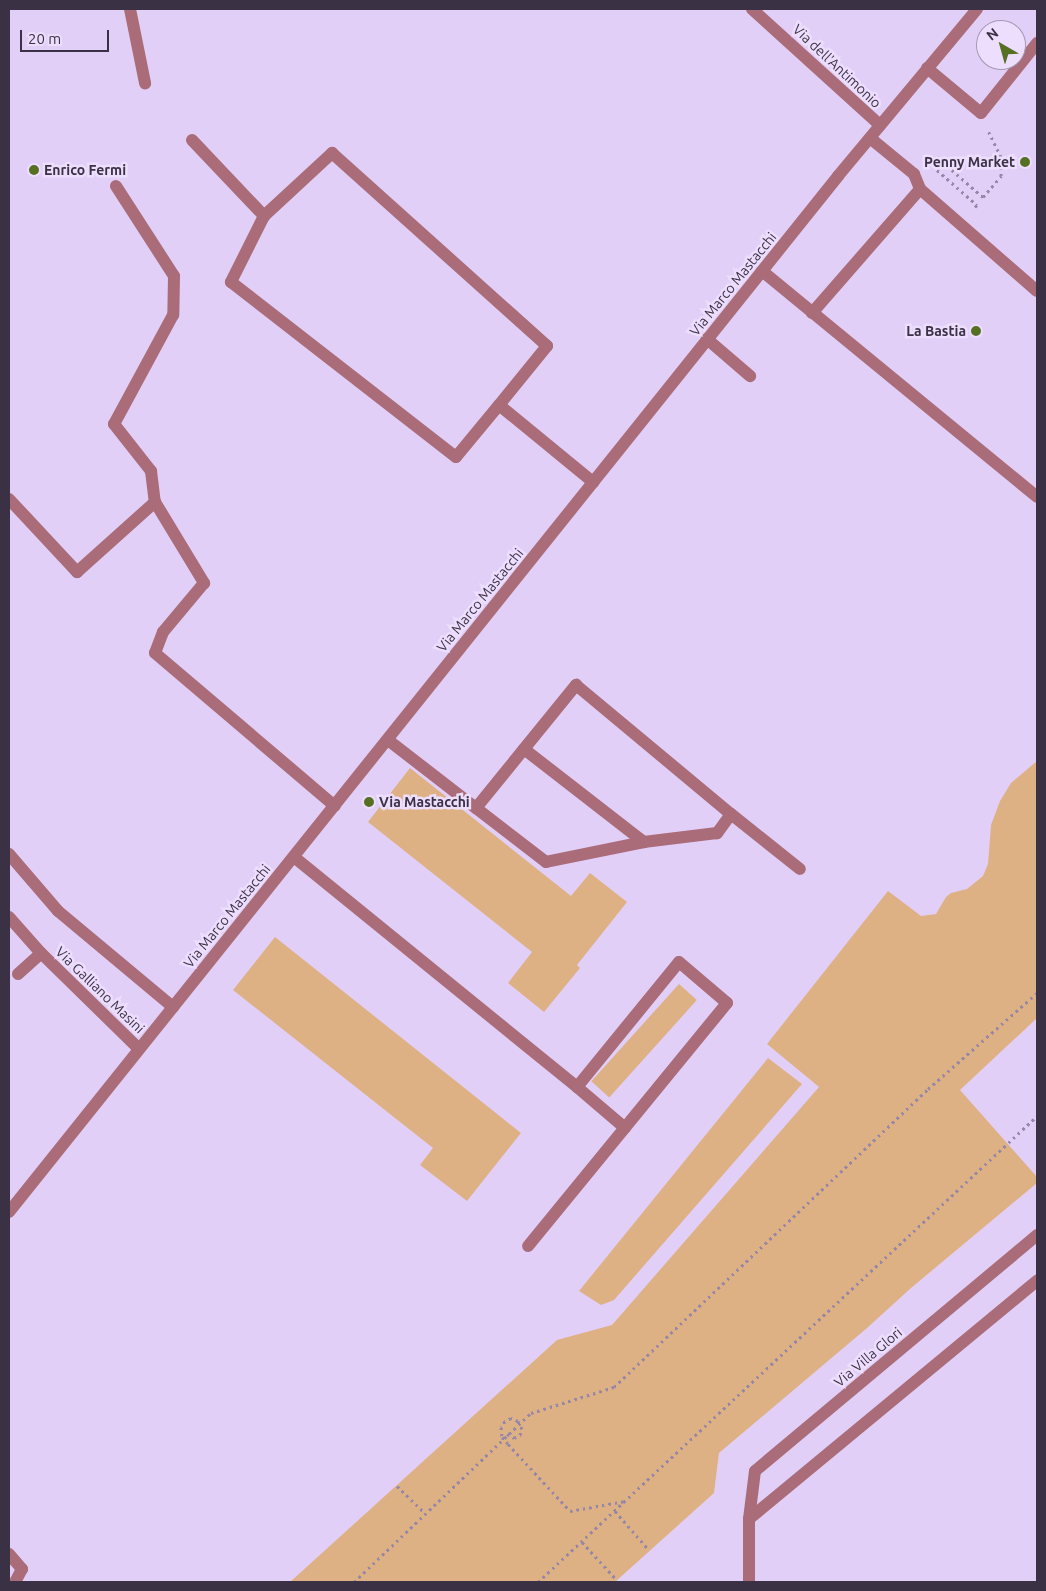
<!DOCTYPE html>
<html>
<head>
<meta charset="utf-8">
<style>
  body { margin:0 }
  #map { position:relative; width:1046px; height:1591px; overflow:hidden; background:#e2cff8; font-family:Ubuntu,sans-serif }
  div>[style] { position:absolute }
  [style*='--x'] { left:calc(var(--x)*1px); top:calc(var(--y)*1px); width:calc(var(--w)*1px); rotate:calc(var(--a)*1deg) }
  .green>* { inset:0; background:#deb184; transform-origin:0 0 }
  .path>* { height:3px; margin-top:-1.5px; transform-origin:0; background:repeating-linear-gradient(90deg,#9687a7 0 2.5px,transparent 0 6.5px) }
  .minor>* { height:12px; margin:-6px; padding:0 6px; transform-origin:6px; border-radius:6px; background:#a96c78 }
  .path-bridge>* { height:3px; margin-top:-1.5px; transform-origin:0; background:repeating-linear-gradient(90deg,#9687a7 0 2.5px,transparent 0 6.5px) }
  .dots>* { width:14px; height:14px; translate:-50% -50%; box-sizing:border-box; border:2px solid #eddefe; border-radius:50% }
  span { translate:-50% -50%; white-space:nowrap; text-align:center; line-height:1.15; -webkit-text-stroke:5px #eddefe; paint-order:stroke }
  .street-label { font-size:14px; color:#3b3145 }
  .poi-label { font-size:14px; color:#3b3145; font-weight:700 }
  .right { translate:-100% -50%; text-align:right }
  .left { translate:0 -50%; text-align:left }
  .frame { position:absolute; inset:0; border:10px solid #3b3145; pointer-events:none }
  .north { position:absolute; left:976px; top:20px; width:50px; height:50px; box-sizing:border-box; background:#eddefe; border:1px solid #a699b4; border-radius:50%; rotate:322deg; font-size:14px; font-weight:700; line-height:20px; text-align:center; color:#3b3145 }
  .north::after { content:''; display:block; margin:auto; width:18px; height:22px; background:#557023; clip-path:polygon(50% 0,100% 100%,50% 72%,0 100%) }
  .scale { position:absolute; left:20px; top:30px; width:89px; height:22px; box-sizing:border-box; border:2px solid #3b3145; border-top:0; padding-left:6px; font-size:15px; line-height:18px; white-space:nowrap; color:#3b3145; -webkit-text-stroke:4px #eddefe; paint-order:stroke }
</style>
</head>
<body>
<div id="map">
  <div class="green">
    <div style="clip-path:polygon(1037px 761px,1037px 1018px,960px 1090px,1037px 1177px,1037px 1183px,911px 1288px,867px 1328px,719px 1453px,714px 1493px,615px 1582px,290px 1582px,557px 1340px,612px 1325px,819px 1087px,767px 1044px,888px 891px,921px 916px,936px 914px,946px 897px,951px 893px,967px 889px,983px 876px,988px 864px,991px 825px,1000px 801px,1011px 783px)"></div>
    <div style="clip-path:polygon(410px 768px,571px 896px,590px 873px,627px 902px,577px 965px,580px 968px,544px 1012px,508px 983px,532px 952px,368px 822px)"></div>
    <div style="clip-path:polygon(275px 937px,521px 1133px,467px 1201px,420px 1165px,433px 1148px,233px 990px)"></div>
    <div style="left:679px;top:984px;width:24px;height:131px;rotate:42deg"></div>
    <div style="clip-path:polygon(768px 1058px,802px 1084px,614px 1300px,601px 1305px,579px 1291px)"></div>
  </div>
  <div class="path">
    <div style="--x:932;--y:162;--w:7;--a:-45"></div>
    <div style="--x:937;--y:157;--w:61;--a:41"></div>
    <div style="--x:983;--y:197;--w:28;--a:-49"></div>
    <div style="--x:1001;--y:176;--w:19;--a:-90"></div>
    <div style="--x:1001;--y:157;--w:28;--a:-116"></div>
    <div style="--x:937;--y:170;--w:53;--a:41.2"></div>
    <div style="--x:977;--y:205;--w:6;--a:135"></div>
    <div style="--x:508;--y:1444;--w:91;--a:47.2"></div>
    <div style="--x:570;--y:1511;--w:56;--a:-10.3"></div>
    <div style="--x:397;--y:1486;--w:39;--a:44"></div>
    <div style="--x:615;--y:1511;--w:50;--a:49"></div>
    <div style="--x:582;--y:1542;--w:49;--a:47.5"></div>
    <div style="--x:354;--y:1582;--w:245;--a:-43.7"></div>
    <div style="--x:531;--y:1413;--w:87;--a:-17.4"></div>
    <div style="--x:614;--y:1387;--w:433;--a:-43.5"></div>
    <div style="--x:928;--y:1089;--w:145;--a:-41.4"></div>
    <div style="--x:538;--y:1582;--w:683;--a:-43.04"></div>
  </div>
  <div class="minor">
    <div style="--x:130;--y:9;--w:76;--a:78.5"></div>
    <div style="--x:752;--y:9;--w:173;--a:42.2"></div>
    <div style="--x:927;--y:68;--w:70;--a:39.8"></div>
    <div style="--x:981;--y:113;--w:90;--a:-51.3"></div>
    <div style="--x:870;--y:138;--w:57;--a:39.3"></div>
    <div style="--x:914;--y:174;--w:16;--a:68"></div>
    <div style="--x:192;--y:140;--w:105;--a:46.5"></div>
    <div style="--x:264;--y:216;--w:93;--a:-42.8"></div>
    <div style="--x:332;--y:153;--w:289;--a:41.9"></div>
    <div style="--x:547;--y:346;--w:76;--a:129.1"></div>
    <div style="--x:499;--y:405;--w:122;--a:39.3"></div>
    <div style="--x:116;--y:186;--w:107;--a:57.2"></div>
    <div style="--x:174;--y:276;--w:39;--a:91"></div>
    <div style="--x:173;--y:315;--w:124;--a:118.4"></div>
    <div style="--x:114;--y:424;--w:60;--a:51.8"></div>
    <div style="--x:151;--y:471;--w:31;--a:83"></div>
    <div style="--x:264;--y:216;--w:74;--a:116.6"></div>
    <div style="--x:231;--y:282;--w:285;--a:37.9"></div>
    <div style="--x:456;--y:457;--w:67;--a:-50.4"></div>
    <div style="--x:762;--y:271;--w:356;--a:39.4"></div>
    <div style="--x:812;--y:313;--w:164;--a:-48.9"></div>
    <div style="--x:920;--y:189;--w:155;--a:41.1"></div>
    <div style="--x:707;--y:339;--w:57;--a:40.7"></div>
    <div style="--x:9;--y:499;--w:100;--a:47"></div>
    <div style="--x:77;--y:572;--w:105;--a:-41.9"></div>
    <div style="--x:155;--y:502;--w:95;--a:58.8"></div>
    <div style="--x:204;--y:583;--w:64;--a:129.9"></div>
    <div style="--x:163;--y:632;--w:22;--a:111"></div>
    <div style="--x:155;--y:653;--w:236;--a:40.4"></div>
    <div style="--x:388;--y:740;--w:111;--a:37.7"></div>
    <div style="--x:476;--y:808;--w:159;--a:-50.9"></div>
    <div style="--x:576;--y:685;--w:202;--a:39.8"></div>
    <div style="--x:731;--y:814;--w:24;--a:126"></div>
    <div style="--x:717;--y:833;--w:74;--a:173"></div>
    <div style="--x:644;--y:842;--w:100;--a:168.5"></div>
    <div style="--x:546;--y:862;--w:88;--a:-142.4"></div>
    <div style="--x:524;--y:749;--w:152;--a:37.8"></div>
    <div style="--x:731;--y:814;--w:88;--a:38.6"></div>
    <div style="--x:9;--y:854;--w:75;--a:49.3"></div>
    <div style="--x:58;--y:911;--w:150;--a:39.9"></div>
    <div style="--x:294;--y:857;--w:365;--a:39.1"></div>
    <div style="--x:577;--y:1087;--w:161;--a:-50.8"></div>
    <div style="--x:679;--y:962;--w:63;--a:40.5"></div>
    <div style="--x:727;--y:1003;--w:314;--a:129.3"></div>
    <div style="--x:9;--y:917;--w:48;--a:48.4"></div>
    <div style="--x:41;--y:953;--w:136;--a:44.4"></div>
    <div style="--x:18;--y:974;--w:31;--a:-42"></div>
    <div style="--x:577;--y:1087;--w:63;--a:40.5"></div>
    <div style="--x:9;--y:1212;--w:1327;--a:-51.33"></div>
    <div style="--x:838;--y:176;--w:217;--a:-50.2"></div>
    <div style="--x:749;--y:1519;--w:374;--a:-39.6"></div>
    <div style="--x:9;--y:1554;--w:20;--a:49"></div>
    <div style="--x:22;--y:1569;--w:15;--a:118"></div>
    <div style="--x:749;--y:1582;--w:63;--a:-90"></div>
    <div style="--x:749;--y:1519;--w:48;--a:-82.9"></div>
    <div style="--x:755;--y:1471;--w:368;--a:-39.9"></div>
  </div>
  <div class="path-bridge">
    <div style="--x:507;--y:1434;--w:8;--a:30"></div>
    <div style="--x:514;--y:1438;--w:7;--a:-27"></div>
    <div style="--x:520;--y:1435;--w:6;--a:-72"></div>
    <div style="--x:522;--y:1429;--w:9;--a:-117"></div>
    <div style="--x:518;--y:1421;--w:8;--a:-157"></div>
    <div style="--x:511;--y:1418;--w:7;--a:153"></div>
    <div style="--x:505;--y:1421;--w:7;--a:124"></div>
    <div style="--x:501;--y:1427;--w:10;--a:84"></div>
    <div style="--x:502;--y:1437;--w:9;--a:49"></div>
  </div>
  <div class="dots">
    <div style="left:1025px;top:162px;background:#557023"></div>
    <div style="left:34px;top:170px;background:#557023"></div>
    <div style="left:976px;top:331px;background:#557023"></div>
    <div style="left:369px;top:802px;background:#557023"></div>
  </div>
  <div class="street-label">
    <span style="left:837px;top:66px;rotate:43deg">Via dell'Antimonio</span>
    <span style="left:733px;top:284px;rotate:-51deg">Via Marco Mastacchi</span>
    <span style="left:480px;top:600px;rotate:-51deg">Via Marco Mastacchi</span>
    <span style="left:227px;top:916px;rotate:-51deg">Via Marco Mastacchi</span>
    <span style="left:100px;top:990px;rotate:44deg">Via Galliano Masini</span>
    <span style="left:868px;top:1357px;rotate:-40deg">Via Villa Glori</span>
  </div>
  <div class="poi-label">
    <span class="right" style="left:1015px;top:162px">Penny Market</span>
    <span class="left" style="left:44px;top:170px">Enrico Fermi</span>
    <span class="right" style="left:966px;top:331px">La Bastia</span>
    <span class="left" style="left:379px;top:802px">Via Mastacchi</span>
  </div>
  <div class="frame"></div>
  <div class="north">N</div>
  <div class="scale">20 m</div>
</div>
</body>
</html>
